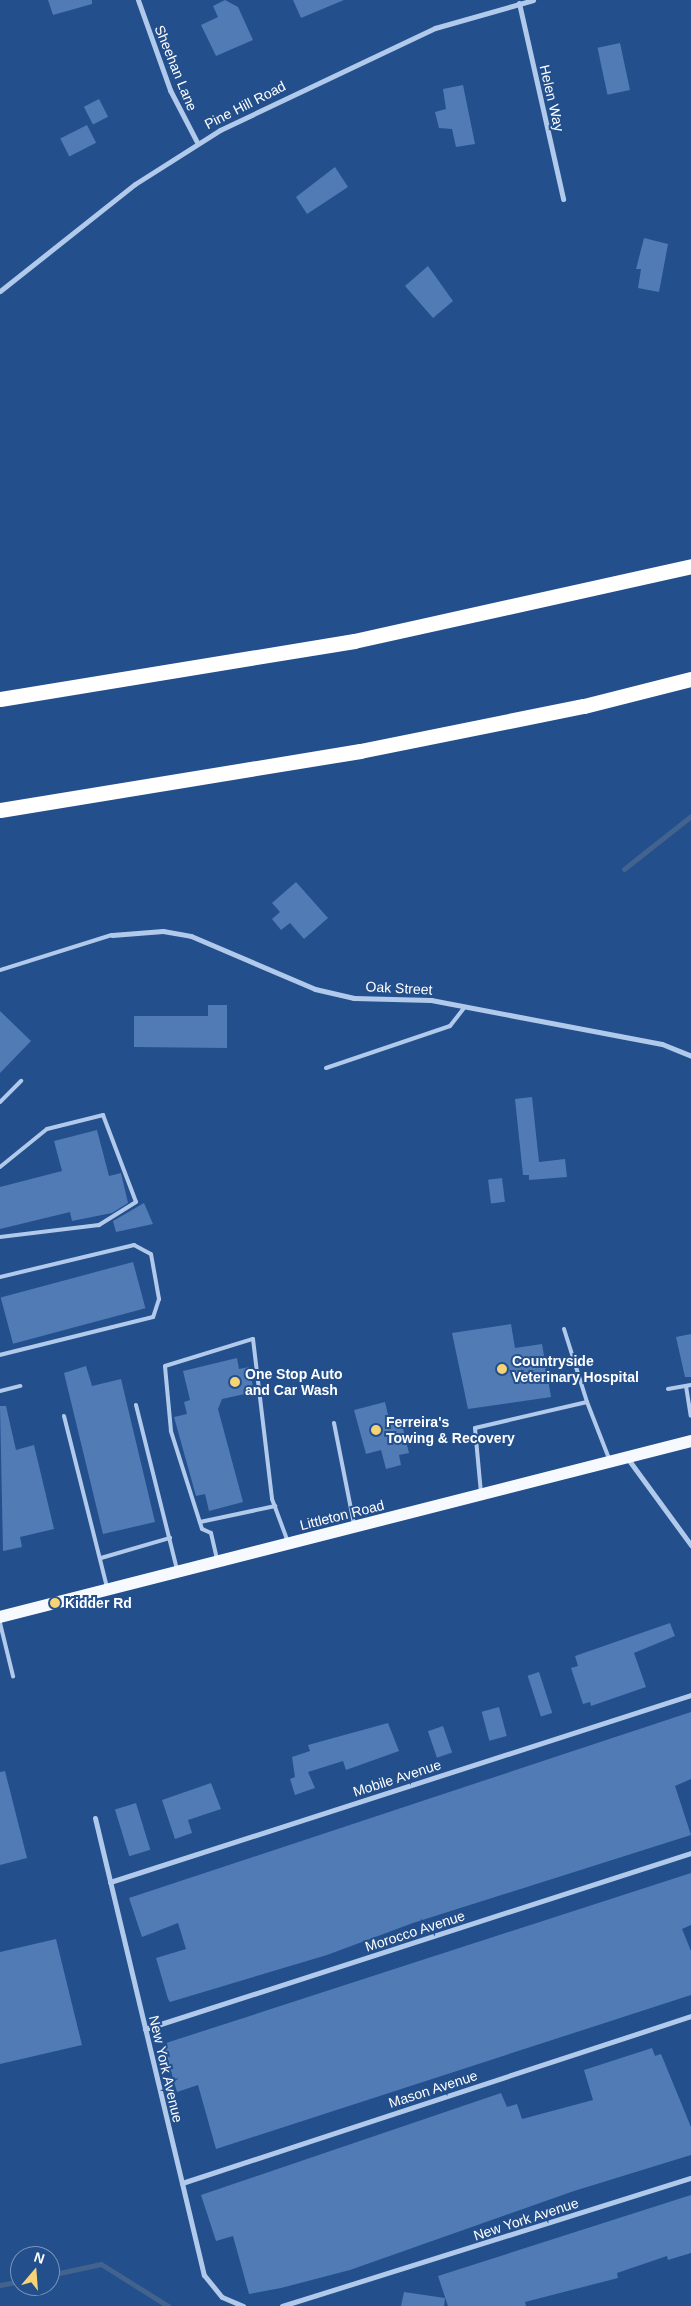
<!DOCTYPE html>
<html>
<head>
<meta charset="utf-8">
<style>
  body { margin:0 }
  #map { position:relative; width:691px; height:2306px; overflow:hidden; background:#234f8c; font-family:Helvetica,sans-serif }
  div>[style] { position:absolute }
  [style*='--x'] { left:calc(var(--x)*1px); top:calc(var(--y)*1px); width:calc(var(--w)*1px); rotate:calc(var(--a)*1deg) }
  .stream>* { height:5px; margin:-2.5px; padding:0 2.5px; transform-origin:2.5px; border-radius:2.5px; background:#43638f }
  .building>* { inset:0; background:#507bb5; transform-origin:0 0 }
  .service>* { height:4px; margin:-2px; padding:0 2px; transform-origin:2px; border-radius:2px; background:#b1caeb }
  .minor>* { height:5px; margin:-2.5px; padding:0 2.5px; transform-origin:2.5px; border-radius:2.5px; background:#b1caeb }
  .primary>* { height:12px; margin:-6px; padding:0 6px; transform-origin:6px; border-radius:6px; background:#f6f9fe }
  .motorway>* { height:15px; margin:-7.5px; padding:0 7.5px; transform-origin:7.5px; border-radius:7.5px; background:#fff }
  .dots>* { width:14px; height:14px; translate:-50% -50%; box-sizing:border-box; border:2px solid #234f8c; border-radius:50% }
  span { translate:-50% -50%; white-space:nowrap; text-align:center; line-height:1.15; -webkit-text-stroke:4px #234f8c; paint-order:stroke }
  .street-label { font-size:14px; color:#fff }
  .poi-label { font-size:14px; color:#fff; font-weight:700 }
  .left { translate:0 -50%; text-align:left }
  .north { position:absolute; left:10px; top:2246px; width:50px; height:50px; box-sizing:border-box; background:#234f8c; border:1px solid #7b95ba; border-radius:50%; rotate:18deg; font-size:14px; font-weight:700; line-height:20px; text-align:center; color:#fff }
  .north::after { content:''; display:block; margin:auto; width:18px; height:22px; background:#f6d374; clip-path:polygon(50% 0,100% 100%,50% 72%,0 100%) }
</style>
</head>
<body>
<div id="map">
  <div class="stream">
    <div style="--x:624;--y:869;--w:85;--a:-38.3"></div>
    <div style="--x:50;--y:2275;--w:52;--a:-12.2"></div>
    <div style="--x:101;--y:2264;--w:79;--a:32.1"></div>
    <div style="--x:0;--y:2285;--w:20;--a:-11"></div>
  </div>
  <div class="building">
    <div style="clip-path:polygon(48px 0,92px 0,92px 4px,53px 15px)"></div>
    <div style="clip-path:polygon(225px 0,238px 7px,253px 40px,216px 56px,201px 25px,218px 17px,213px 6px)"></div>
    <div style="clip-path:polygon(293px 0,344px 0,301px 18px)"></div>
    <div style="left:620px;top:43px;width:48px;height:23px;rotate:78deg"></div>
    <div style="clip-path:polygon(463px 85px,475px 144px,456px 147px,452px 129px,439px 128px,435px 112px,446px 109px,443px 89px)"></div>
    <div style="left:99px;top:99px;width:20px;height:17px;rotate:63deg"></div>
    <div style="left:87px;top:125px;width:20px;height:30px;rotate:63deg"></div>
    <div style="clip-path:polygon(335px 167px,348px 187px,307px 214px,296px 197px)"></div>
    <div style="clip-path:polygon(644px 238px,668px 244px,659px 292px,638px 288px,641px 269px,636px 269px)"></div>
    <div style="clip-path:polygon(428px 266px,453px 301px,433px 318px,405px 286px)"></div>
    <div style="clip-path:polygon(296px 882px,328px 918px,304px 939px,290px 923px,281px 930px,272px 919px,280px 912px,272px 903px)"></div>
    <div style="clip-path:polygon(208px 1005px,227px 1005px,227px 1048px,134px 1047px,134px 1016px,208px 1016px)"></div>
    <div style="clip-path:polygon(0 1011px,31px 1041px,0 1073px)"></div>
    <div style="clip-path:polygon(532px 1097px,539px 1162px,565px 1159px,567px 1177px,529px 1180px,529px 1175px,523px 1175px,515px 1099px)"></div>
    <div style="clip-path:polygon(97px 1130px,109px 1176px,121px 1173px,128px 1203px,112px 1213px,72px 1221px,70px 1212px,0 1229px,0 1187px,62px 1171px,54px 1141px)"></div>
    <div style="left:502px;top:1178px;width:24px;height:14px;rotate:83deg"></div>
    <div style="clip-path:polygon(144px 1203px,153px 1224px,116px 1232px,113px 1221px)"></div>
    <div style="left:133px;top:1262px;width:48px;height:137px;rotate:75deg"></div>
    <div style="clip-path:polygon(511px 1324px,515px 1348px,542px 1344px,551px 1397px,468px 1409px,452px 1333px)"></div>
    <div style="clip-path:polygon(691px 1334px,691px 1377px,685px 1377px,676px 1337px)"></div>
    <div style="clip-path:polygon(237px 1358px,239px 1369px,249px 1367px,254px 1392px,222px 1399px,218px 1409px,243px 1502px,209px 1511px,205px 1494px,196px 1496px,174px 1417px,187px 1414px,184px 1402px,190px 1400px,183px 1371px)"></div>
    <div style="clip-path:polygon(86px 1366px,92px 1386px,121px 1379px,155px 1522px,103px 1534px,64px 1373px)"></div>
    <div style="clip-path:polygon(385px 1402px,390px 1423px,401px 1420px,409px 1453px,399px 1455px,401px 1465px,386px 1469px,381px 1450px,366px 1454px,354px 1410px)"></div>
    <div style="clip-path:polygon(0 1406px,6px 1406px,16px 1450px,34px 1445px,54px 1529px,20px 1537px,22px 1547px,3px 1551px)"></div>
    <div style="clip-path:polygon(670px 1623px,675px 1636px,634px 1653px,646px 1687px,591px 1706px,590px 1702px,583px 1704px,571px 1668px,578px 1666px,575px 1656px)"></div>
    <div style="left:539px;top:1672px;width:43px;height:12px;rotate:72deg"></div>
    <div style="left:499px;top:1707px;width:30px;height:18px;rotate:75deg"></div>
    <div style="clip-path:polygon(691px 1712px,691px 1779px,675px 1786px,691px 1835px,413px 1923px,327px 1955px,170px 2002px,168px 1999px,156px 1958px,186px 1949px,178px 1923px,142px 1937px,129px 1898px)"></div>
    <div style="clip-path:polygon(388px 1723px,399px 1751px,346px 1770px,343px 1761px,308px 1772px,315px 1788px,295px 1795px,290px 1779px,295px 1777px,292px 1757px,310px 1751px,308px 1745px)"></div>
    <div style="left:443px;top:1726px;width:28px;height:16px;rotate:71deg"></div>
    <div style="clip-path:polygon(5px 1771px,27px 1858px,0 1865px,0 1772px)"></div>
    <div style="clip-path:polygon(211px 1783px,221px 1809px,188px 1820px,192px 1833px,175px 1839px,162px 1800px)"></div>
    <div style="left:136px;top:1803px;width:49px;height:22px;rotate:73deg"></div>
    <div style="clip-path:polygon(691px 1873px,691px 1925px,682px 1929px,691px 1951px,691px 1995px,216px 2149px,198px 2085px,177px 2092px,163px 2044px)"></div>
    <div style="clip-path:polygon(56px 1939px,82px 2045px,0 2064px,0 1952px)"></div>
    <div style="clip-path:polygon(652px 2048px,655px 2056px,661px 2054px,691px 2127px,691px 2155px,574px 2191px,350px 2270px,281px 2288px,249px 2294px,233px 2236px,216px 2241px,201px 2195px,501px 2093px,507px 2107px,517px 2104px,522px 2119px,593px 2100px,584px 2070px)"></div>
    <div style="clip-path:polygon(691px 2195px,691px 2253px,668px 2260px,667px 2256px,617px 2273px,618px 2278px,525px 2302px,526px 2306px,448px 2306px,438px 2276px)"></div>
    <div style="clip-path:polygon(404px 2292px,445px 2298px,444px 2306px,401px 2306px)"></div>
  </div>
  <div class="service">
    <div style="--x:0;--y:970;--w:117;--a:-17.4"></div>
    <div style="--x:326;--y:1068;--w:131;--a:-18.7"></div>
    <div style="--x:450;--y:1026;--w:24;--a:-52"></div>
    <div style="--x:0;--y:1102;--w:30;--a:-45"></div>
    <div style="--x:0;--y:1167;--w:60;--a:-39"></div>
    <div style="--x:47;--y:1129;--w:58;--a:-14"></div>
    <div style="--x:103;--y:1115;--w:93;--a:69.2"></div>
    <div style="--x:136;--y:1202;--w:44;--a:148.1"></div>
    <div style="--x:99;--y:1225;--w:100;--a:173.1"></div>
    <div style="--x:0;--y:1277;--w:138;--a:-13.4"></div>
    <div style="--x:134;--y:1245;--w:19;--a:28"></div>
    <div style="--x:151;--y:1254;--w:46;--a:79.9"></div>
    <div style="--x:159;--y:1299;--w:19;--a:108"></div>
    <div style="--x:153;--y:1317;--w:158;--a:166.1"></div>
    <div style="--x:564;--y:1329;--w:77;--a:72.5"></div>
    <div style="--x:686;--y:1386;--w:30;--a:81"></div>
    <div style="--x:668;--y:1389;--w:23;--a:-10"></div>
    <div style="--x:0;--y:1391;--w:21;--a:-14"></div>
    <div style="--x:136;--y:1405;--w:170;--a:76"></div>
    <div style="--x:64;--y:1416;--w:176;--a:75.9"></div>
    <div style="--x:334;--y:1423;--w:103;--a:78.8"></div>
    <div style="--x:481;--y:1493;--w:65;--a:-95.3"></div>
    <div style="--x:475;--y:1428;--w:115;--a:-13.1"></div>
    <div style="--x:587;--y:1402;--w:63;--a:68.7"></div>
    <div style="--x:200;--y:1522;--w:77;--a:-12"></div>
    <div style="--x:101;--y:1558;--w:72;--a:-16.2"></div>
    <div style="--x:217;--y:1559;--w:27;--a:-103"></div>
    <div style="--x:211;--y:1533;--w:10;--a:-156"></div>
    <div style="--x:202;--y:1529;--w:103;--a:-107.6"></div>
    <div style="--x:171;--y:1431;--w:65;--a:-95.3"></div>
    <div style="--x:165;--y:1366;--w:92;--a:-17.1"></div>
    <div style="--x:253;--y:1339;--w:161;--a:83.2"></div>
    <div style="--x:272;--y:1499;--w:46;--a:69.6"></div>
    <div style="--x:0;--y:1623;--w:55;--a:76.2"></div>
  </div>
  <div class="minor">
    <div style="--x:138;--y:0;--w:96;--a:70.4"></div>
    <div style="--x:170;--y:90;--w:59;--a:62.6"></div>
    <div style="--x:519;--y:3;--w:201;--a:77.3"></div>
    <div style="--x:0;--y:291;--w:172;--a:-38.4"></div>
    <div style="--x:135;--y:184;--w:101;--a:-32.4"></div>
    <div style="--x:220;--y:130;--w:238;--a:-25.4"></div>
    <div style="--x:435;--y:28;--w:102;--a:-15.9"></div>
    <div style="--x:112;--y:935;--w:51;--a:-4.5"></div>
    <div style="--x:163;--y:931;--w:28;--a:10"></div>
    <div style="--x:191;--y:936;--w:135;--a:23.1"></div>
    <div style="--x:315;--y:989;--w:40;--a:13"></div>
    <div style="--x:354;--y:998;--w:77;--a:1.5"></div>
    <div style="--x:431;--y:1000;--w:235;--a:10.8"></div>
    <div style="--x:662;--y:1044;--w:31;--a:22"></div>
    <div style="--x:628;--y:1459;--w:107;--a:53.8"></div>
    <div style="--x:95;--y:1818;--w:470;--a:76.6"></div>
    <div style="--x:204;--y:2275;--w:28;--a:51"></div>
    <div style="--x:222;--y:2297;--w:23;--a:23"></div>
    <div style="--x:110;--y:1882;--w:610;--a:-17.84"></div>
    <div style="--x:145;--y:2029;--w:574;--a:-17.87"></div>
    <div style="--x:182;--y:2183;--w:536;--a:-18.16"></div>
    <div style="--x:282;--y:2306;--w:429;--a:-17.4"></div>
  </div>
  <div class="primary">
    <div style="--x:0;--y:1617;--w:713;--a:-14.29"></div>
  </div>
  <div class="motorway">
    <div style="--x:0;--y:699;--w:359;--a:-9.3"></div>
    <div style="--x:354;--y:641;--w:345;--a:-12.5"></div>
    <div style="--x:0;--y:810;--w:365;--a:-9.3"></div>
    <div style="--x:360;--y:751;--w:228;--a:-11.4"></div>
    <div style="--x:584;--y:706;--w:110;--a:-14.2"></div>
  </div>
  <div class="dots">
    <div style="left:502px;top:1369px;background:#f6d374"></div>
    <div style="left:235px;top:1382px;background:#f6d374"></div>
    <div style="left:376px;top:1430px;background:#f6d374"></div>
    <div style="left:55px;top:1603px;background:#f6d374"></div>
  </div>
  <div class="street-label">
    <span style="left:176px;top:68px;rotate:68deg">Sheehan Lane</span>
    <span style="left:552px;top:98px;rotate:77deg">Helen Way</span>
    <span style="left:245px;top:105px;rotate:-27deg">Pine Hill Road</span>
    <span style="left:399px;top:988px;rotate:3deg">Oak Street</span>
    <span style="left:342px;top:1515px;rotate:-14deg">Littleton Road</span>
    <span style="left:397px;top:1778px;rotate:-18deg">Mobile Avenue</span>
    <span style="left:415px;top:1931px;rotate:-18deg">Morocco Avenue</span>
    <span style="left:166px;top:2069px;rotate:77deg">New York Avenue</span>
    <span style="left:433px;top:2089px;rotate:-18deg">Mason Avenue</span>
    <span style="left:526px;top:2219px;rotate:-18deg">New York Avenue</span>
  </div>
  <div class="poi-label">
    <span class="left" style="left:512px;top:1369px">Countryside<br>Veterinary Hospital</span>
    <span class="left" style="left:245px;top:1382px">One Stop Auto<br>and Car Wash</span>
    <span class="left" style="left:386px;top:1430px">Ferreira's<br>Towing &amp; Recovery</span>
    <span class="left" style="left:65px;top:1603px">Kidder Rd</span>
  </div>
  <div class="north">N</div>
</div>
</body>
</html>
